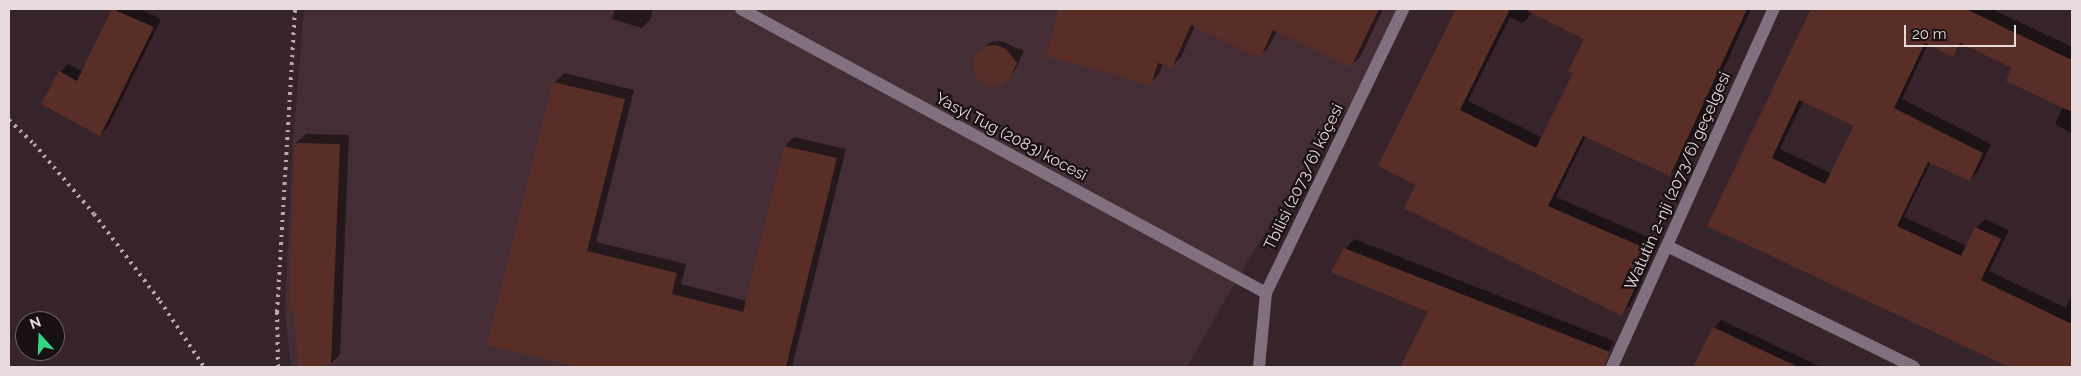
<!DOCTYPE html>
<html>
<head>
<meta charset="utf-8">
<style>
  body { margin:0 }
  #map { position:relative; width:2081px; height:376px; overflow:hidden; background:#36242a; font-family:Raleway,sans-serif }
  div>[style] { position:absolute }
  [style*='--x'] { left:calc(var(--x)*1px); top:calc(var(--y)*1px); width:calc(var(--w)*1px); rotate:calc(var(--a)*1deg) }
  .built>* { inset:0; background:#442d34 }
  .shadow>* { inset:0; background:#0007 }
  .building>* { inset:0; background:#582e27 }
  .minor>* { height:12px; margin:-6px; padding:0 6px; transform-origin:6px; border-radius:6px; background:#817180 }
  .rail>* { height:4px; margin-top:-2px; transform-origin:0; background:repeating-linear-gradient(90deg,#b6a8ac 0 2.5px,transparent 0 7.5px) }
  span { translate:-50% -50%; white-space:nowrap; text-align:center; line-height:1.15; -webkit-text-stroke:4.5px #181012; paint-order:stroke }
  .street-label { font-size:16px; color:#e6dadd }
  .frame { position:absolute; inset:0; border:10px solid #e6dadd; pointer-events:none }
  .north { position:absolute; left:15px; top:311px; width:50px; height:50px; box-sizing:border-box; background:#181012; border:1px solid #6a6163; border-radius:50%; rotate:340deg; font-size:14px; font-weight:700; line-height:20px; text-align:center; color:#e6dadd }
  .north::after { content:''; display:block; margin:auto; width:18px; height:22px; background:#30d882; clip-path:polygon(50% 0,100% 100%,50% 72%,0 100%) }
  .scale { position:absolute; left:1904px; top:25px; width:112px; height:22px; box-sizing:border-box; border:2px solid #e6dadd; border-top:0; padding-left:6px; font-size:15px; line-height:18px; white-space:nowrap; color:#e6dadd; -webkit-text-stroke:4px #181012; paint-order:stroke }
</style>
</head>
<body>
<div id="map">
  <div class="built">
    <div style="clip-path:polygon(304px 9px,1397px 9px,1352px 102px,1331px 130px,1248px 260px,1187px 367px,291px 367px,285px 310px,293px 142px)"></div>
  </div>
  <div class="shadow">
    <div style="clip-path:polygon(113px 9px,140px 9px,161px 19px,108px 127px,100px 135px,60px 72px,68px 64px,83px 72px)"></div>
    <div style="clip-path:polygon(615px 9px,653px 9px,650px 20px,642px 28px,612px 19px)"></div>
    <div style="clip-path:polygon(1060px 9px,1383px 9px,1360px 57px,1351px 66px,1277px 31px,1268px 48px,1259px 57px,1195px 26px,1181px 57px,1172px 66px,1163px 63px,1159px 74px,1150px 83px,1047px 55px)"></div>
    <div style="clip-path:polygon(evenodd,1457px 9px,1751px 9px,1679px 166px,1670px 175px,1586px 136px,1556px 197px,1659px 242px,1630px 306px,1621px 314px,1418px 184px,1379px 165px,1457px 9px,1533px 12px,1586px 39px,1575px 73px,1543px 138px,1468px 101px,1510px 17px,1523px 23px,1533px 12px)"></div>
    <div style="clip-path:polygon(evenodd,1812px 9px,1992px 9px,2072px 47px,2072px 133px,2055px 124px,2063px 107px,2014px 68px,1963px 43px,1953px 55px,1928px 44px,1902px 99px,1991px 144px,1978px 171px,1970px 180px,1931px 162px,1904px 217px,1967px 246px,1976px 228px,1985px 219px,2009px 230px,1989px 271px,2066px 308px,2072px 294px,2072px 367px,2010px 367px,1709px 225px,1812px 9px,1803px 101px,1855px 126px,1832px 174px,1780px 149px,1803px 101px)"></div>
    <div style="clip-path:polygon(1001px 41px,1024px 51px,1014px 72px,1009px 77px,983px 48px,991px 42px)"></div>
    <div style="clip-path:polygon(564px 73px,634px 90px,596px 242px,686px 264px,681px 284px,747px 301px,785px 146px,794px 137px,846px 149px,792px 367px,716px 367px,697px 363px,696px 367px,584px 367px,488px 344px,554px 83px)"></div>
    <div style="clip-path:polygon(306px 134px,349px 135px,340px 354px,331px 364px,295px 309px,296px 143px)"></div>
    <div style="clip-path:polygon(1354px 239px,1614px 341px,1602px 367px,1409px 367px,1403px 364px,1430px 311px,1345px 249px)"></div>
    <div style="clip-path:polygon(1721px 320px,1821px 367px,1695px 367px,1714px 328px)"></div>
  </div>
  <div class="building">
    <div style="clip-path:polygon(112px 9px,154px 27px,100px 136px,41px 104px,59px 71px,77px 81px)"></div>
    <div style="clip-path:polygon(1059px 9px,1379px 9px,1351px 67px,1273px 30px,1260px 59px,1191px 25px,1172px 68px,1158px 63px,1151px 85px,1046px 56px)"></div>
    <div style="clip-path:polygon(1456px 9px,1510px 9px,1460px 110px,1536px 148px,1573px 73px,1568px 71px,1584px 39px,1524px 9px,1747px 9px,1670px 176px,1583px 136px,1548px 206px,1652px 251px,1622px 316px,1404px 208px,1416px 185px,1378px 166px)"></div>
    <div style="clip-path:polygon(evenodd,1811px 9px,1966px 9px,2072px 60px,2072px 112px,2006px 81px,2012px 68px,1960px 43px,1953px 57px,1925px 43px,1894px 108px,1983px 153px,1970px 181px,1928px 162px,1897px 226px,1961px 256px,1975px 227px,2001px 239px,1981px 280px,2072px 324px,2072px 367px,2009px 367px,1707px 226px,1811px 9px,1799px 100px,1854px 126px,1825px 184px,1772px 158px,1799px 100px)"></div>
    <div style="clip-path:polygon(996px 45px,1006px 49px,1017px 63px,1010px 78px,1001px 85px,991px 86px,981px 82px,974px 74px,973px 63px,977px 53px,986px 46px)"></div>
    <div style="clip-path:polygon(553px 82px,625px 99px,587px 251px,677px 273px,672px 294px,743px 312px,784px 146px,837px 158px,786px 367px,579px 367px,487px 345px)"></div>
    <div style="clip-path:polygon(295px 143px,340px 144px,331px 365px,298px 367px,294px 311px,289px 311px)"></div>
    <div style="clip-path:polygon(1344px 248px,1610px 352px,1604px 367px,1400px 367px,1428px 312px,1331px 272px)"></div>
    <div style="clip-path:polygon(1713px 327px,1798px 367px,1693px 367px)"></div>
  </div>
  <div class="minor">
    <div style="--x:741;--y:9;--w:597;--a:28.41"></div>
    <div style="--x:1667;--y:246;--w:275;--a:26.1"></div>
    <div style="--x:1259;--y:367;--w:74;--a:-84.6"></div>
    <div style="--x:1266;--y:293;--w:315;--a:-64.2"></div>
    <div style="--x:1612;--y:367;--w:393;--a:-65.7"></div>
  </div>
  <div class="rail">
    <div style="--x:9;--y:120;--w:35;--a:44"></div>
    <div style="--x:34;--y:144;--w:92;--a:49.4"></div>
    <div style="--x:94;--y:214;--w:109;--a:52.8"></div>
    <div style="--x:160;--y:301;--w:79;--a:56.3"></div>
    <div style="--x:278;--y:367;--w:55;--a:-91"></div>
    <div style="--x:277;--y:312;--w:304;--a:-86.6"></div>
  </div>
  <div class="street-label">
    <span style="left:1011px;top:137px;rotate:28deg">Yasyl Tug (2083) kocesi</span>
    <span style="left:1304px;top:177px;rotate:-64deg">Tbilisi (2073/6) köçesi</span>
    <span style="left:1678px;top:181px;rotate:-66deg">Watutin 2-nji (2073/6) geçelgesi</span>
  </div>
  <div class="frame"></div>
  <div class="north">N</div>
  <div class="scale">20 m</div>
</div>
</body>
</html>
